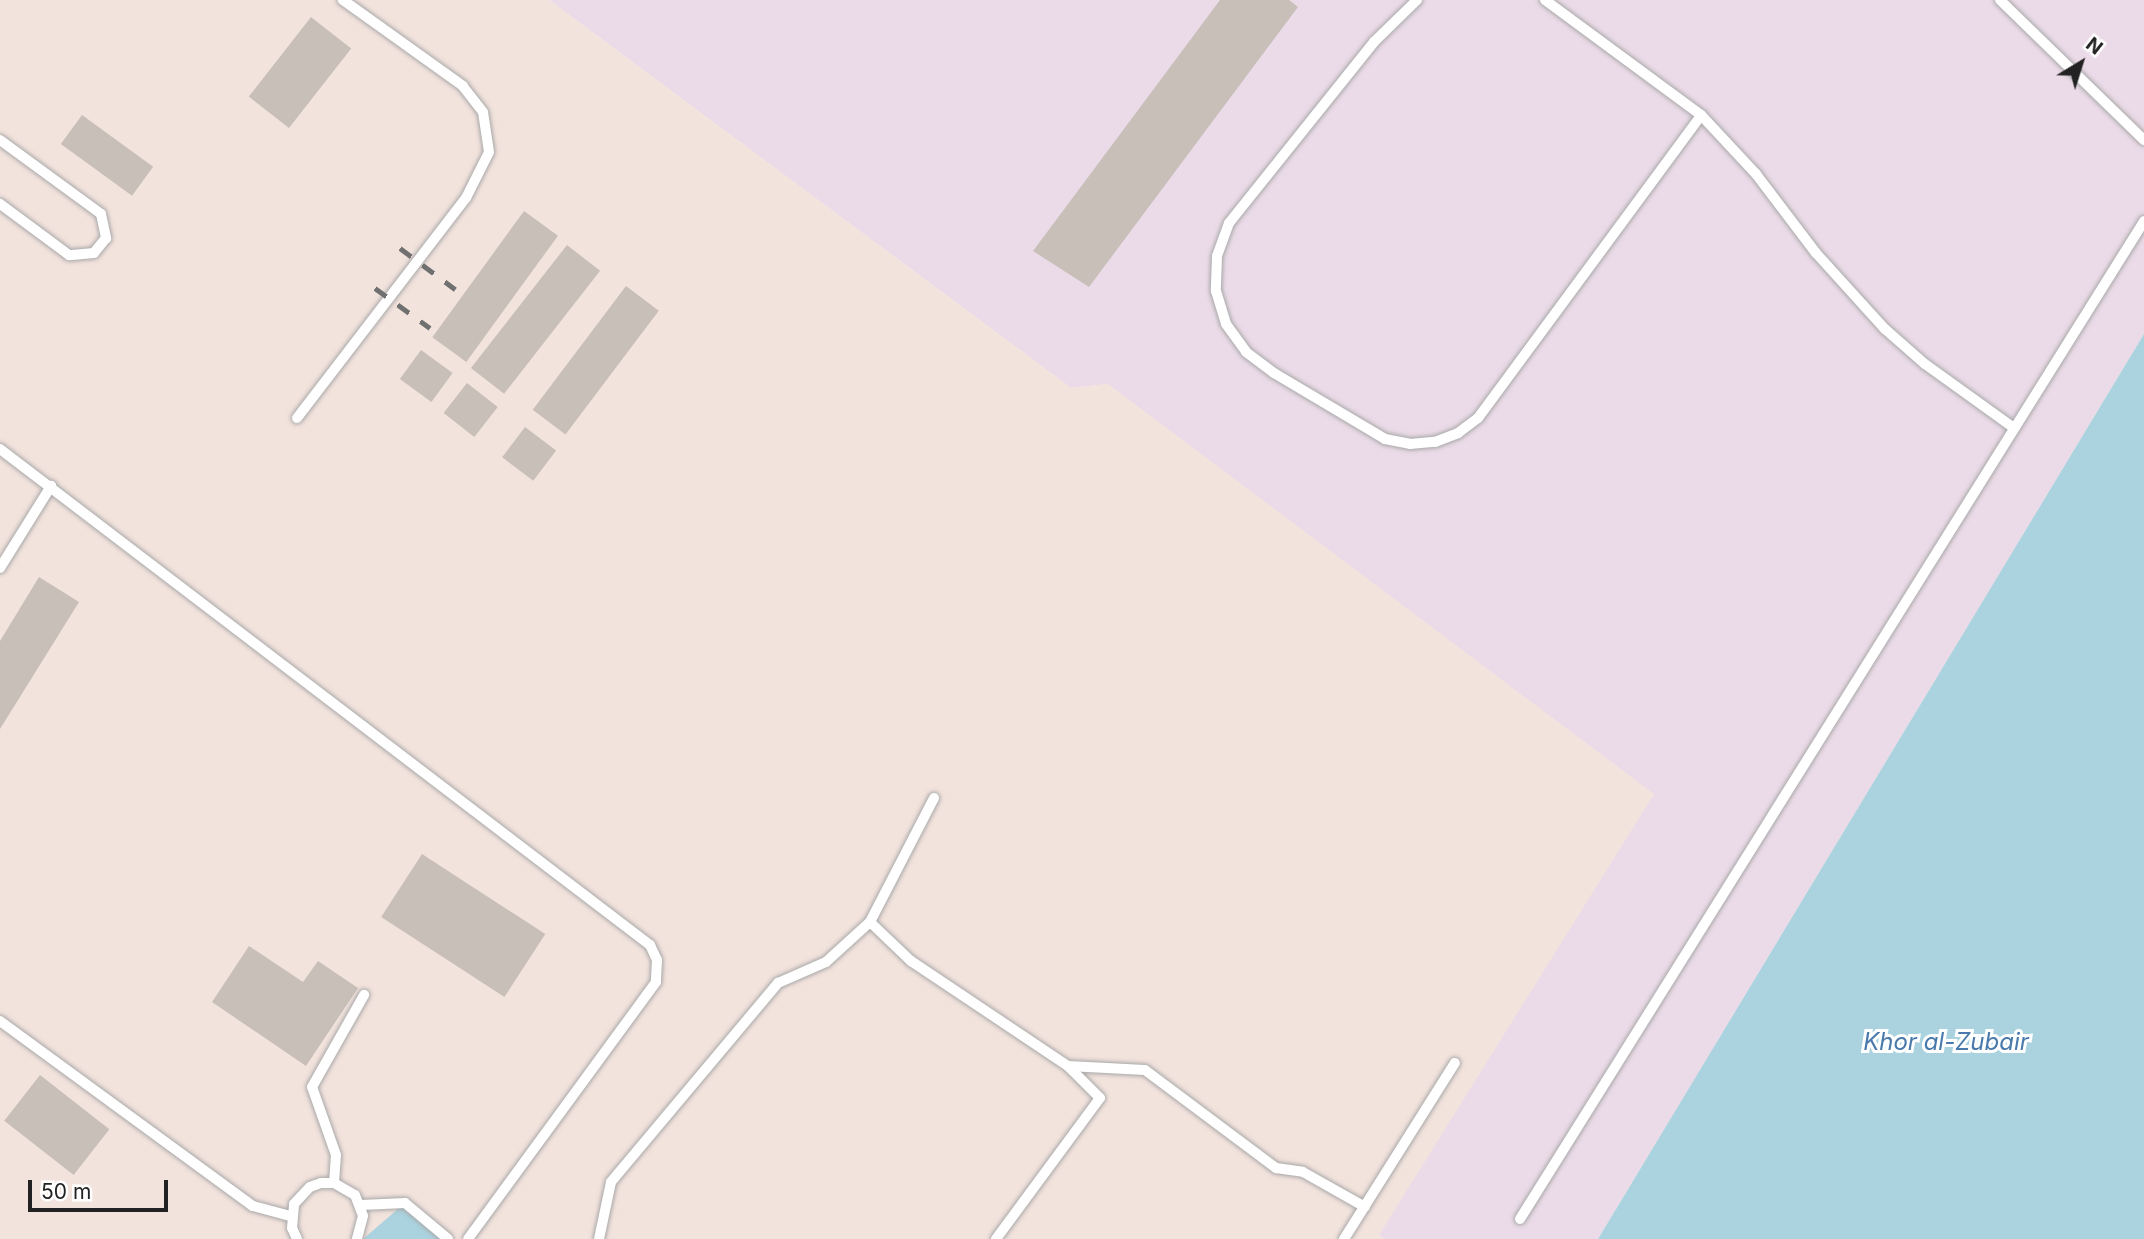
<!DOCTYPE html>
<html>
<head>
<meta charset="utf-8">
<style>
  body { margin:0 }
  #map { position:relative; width:2144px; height:1239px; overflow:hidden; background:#f2efe9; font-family:Inter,sans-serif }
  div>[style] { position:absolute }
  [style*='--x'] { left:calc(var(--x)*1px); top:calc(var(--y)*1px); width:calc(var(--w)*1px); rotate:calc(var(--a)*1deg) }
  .industrial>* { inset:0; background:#ebdbe8 }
  .military>* { inset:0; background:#f3e3dd }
  .water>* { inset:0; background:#aad3df }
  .building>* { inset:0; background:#c7bfb8; transform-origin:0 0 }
  .roads { filter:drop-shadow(0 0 2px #a9a9a9) drop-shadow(0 0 2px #a9a9a9) }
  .service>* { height:10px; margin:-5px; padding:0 5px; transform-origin:5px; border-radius:5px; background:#fff }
  .rail>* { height:5px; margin-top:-2.5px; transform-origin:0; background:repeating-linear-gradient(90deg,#707070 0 14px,transparent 0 28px) }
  span { translate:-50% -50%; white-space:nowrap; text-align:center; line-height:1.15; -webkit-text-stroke:6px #fff; paint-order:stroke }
  .water-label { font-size:24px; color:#4a7aab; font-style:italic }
  .north { position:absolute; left:2046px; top:28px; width:70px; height:70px; -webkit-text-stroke:5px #fff; paint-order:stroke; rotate:38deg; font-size:19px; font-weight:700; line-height:28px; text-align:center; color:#222 }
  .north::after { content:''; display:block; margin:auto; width:24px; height:32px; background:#222; clip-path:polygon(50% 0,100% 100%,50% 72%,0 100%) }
  .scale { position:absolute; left:28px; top:1180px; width:140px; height:32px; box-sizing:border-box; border:4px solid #222; border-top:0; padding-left:9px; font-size:21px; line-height:24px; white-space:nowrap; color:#222; -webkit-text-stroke:5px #fff; paint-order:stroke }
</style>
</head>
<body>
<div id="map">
  <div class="industrial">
    <div style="clip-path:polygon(549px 0,2144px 0,2144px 334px,1598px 1239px,1384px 1239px,1379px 1235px,1108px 384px,1071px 388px)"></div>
  </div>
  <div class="military">
    <div style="clip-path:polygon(0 0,549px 0,1071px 388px,1108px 384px,1654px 794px,1379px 1235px,1384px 1239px,0 1239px)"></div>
  </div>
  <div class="water">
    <div style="clip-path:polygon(2144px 334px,2144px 1239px,1598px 1239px,1861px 803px)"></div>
    <div style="clip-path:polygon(405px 1203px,450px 1239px,363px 1239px)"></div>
  </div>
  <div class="building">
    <div style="clip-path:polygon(1220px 0,1289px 0,1298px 7px,1089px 287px,1033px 251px)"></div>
    <div style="left:311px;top:17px;width:51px;height:101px;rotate:38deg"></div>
    <div style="left:82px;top:115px;width:88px;height:36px;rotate:36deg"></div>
    <div style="left:524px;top:211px;width:42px;height:156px;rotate:36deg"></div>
    <div style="left:567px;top:245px;width:42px;height:156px;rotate:38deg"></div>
    <div style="left:626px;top:286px;width:41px;height:155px;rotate:37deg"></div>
    <div style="left:421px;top:350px;width:39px;height:36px;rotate:36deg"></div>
    <div style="left:467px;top:383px;width:39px;height:38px;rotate:38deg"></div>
    <div style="left:525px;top:427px;width:39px;height:38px;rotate:37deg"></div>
    <div style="clip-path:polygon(39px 577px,79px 602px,0 729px,0 641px)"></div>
    <div style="left:422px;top:854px;width:147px;height:75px;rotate:33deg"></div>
    <div style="clip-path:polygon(249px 946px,303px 982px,318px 961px,358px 988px,306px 1066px,212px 1002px)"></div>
    <div style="left:40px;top:1075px;width:88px;height:58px;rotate:38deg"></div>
  </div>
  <div class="roads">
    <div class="service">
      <div style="--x:1417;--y:0;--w:60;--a:135.7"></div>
      <div style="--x:1374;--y:42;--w:232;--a:128.7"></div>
      <div style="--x:1229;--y:223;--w:35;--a:110"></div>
      <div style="--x:1217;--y:256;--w:35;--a:92"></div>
      <div style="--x:1216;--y:291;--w:34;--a:73"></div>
      <div style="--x:1226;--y:324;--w:34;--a:54"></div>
      <div style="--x:1246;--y:352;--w:35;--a:37"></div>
      <div style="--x:1274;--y:373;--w:129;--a:30.7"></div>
      <div style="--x:1385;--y:439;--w:25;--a:11"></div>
      <div style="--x:1410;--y:444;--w:25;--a:-5"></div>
      <div style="--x:1435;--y:442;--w:25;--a:-21"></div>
      <div style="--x:1458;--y:433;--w:25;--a:-37"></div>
      <div style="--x:1478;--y:418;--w:376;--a:-53.6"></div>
      <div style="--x:1545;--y:0;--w:194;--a:36.4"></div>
      <div style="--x:1701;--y:115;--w:81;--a:47"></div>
      <div style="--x:1756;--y:174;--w:99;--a:52.8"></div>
      <div style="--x:1816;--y:253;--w:103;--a:47.8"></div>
      <div style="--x:1885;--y:329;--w:53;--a:41.2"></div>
      <div style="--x:1925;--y:364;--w:110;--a:35.7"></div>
      <div style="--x:2000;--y:0;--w:201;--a:44.2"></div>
      <div style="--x:0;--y:140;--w:125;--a:36.2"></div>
      <div style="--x:101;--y:214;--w:25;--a:78"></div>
      <div style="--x:106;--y:238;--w:19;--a:129"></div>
      <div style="--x:94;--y:253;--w:25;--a:175"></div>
      <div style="--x:69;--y:255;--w:86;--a:-143.5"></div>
      <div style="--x:297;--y:418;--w:277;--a:-52.5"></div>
      <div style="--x:466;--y:198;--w:51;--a:-63.4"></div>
      <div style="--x:489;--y:152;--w:40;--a:-98.5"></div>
      <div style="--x:483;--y:112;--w:33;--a:-128"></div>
      <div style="--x:463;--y:86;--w:148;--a:-144.4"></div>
      <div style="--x:0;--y:449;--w:818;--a:37.35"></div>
      <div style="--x:650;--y:945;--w:17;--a:65"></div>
      <div style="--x:657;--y:960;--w:22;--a:93"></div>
      <div style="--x:656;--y:982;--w:318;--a:126.2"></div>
      <div style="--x:0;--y:568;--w:97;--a:-58.1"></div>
      <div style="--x:934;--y:798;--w:140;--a:117.3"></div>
      <div style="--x:870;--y:922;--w:57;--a:43.6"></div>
      <div style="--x:911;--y:961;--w:189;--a:33.8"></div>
      <div style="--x:1068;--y:1066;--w:77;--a:3"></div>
      <div style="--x:1145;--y:1070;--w:164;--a:36.8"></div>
      <div style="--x:1276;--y:1168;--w:27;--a:8"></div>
      <div style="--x:1303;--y:1172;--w:71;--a:29.4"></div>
      <div style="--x:0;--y:1021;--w:313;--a:36.2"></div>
      <div style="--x:253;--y:1206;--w:39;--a:15"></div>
      <div style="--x:334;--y:1183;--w:28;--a:-86"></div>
      <div style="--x:336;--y:1155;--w:72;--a:-109.4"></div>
      <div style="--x:312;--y:1087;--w:106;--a:-60.5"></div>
      <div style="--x:361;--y:1205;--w:44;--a:-2.6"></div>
      <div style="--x:405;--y:1203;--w:56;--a:39.9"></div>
      <div style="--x:1520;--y:1219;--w:1177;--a:-57.98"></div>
      <div style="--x:297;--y:1239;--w:12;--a:-114"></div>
      <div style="--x:292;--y:1228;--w:24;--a:-85"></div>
      <div style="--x:294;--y:1204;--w:23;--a:-47"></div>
      <div style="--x:310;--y:1187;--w:12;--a:-20"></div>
      <div style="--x:321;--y:1183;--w:13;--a:0"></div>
      <div style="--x:334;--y:1183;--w:24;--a:30"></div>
      <div style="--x:355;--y:1195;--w:22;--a:69"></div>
      <div style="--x:363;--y:1216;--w:24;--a:105"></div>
      <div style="--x:599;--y:1239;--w:58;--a:-78.1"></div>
      <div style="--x:611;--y:1182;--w:260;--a:-50"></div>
      <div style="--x:778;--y:983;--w:52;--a:-23.6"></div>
      <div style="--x:826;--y:962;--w:59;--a:-42.3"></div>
      <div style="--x:996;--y:1239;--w:175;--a:-53.6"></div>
      <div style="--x:1100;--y:1098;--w:45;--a:-135"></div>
      <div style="--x:1344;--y:1239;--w:208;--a:-57.8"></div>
    </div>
  </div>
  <div class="rail">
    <div style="--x:400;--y:248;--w:69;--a:36.7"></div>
    <div style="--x:375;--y:288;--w:68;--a:36"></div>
  </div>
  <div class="water-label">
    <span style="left:1946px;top:1042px">Khor al-Zubair</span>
  </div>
  <div class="north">N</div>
  <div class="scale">50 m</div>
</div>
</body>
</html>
